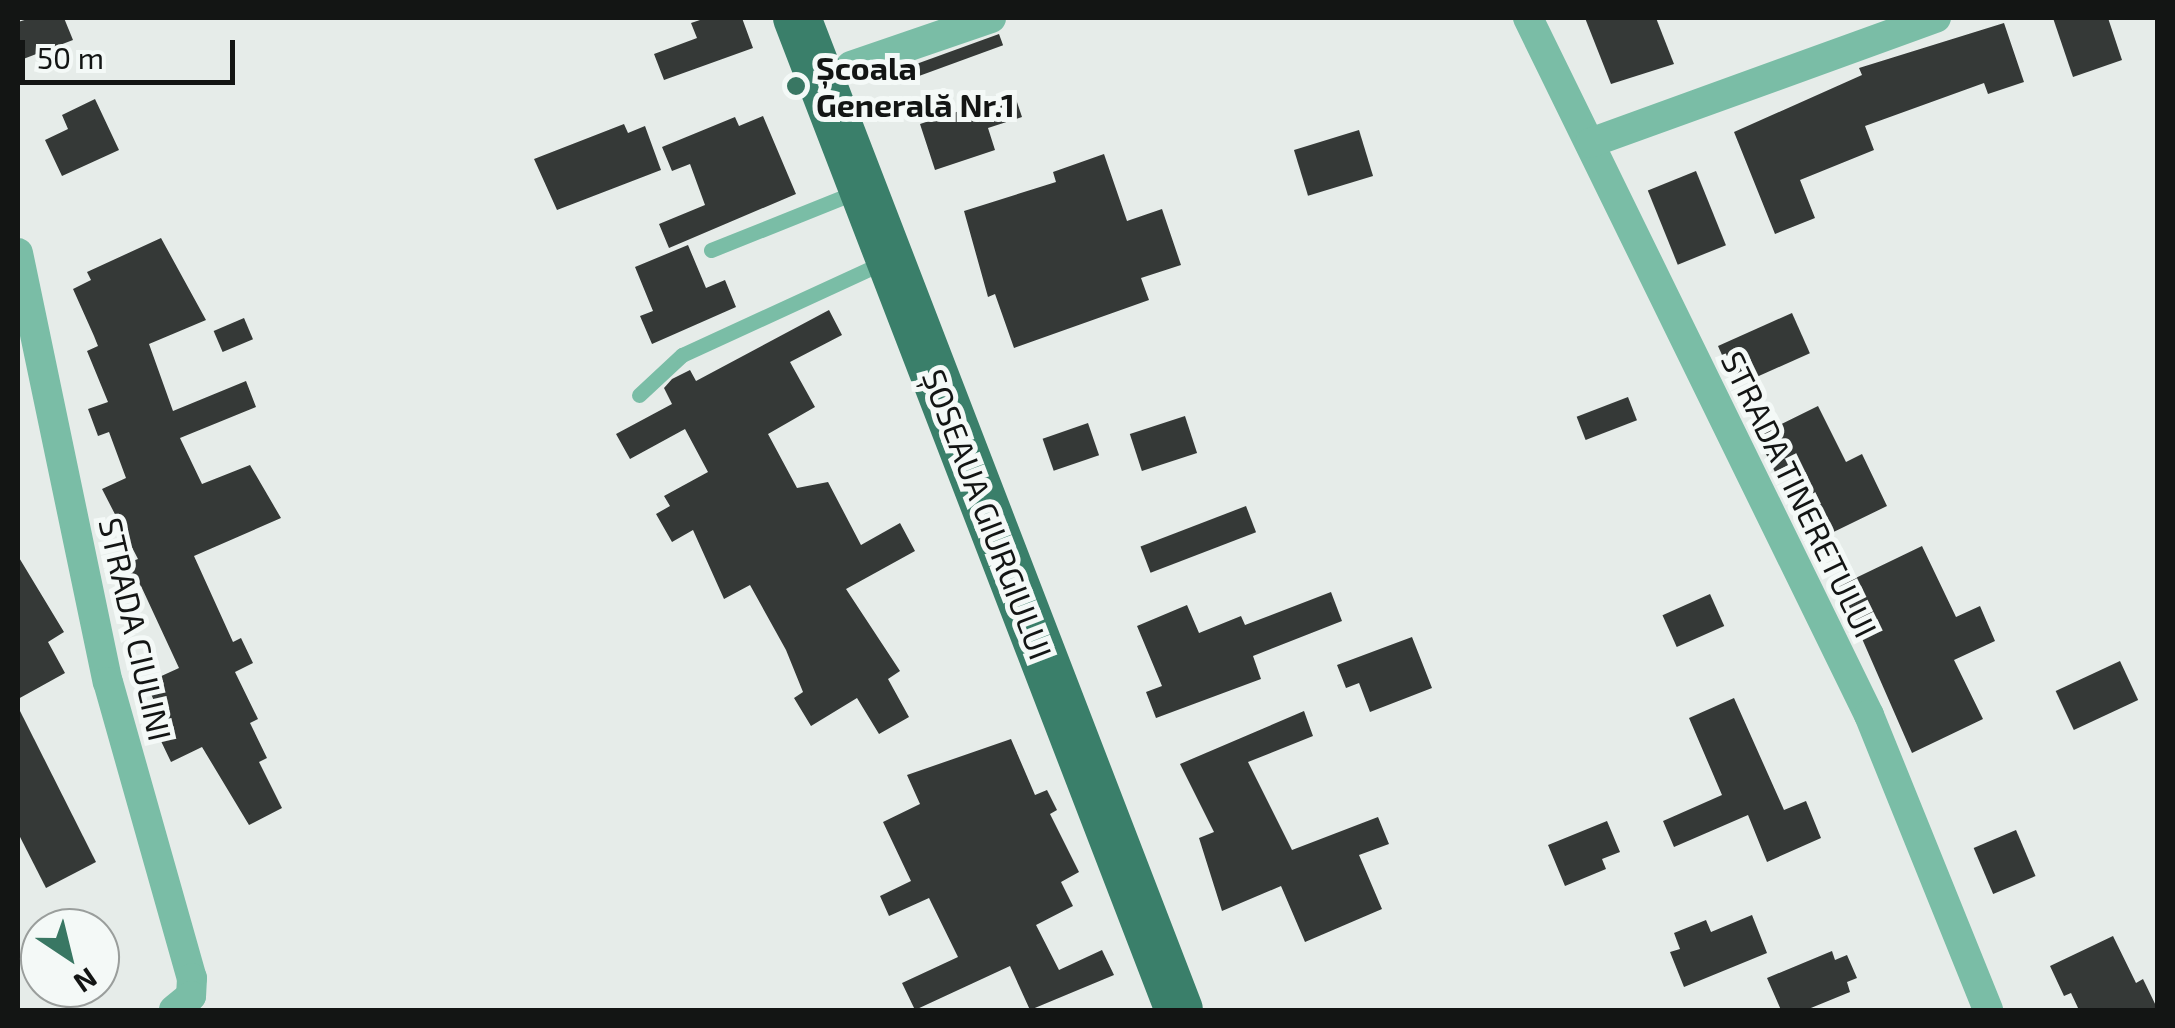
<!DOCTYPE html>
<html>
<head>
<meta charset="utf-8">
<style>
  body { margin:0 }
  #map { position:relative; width:2175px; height:1028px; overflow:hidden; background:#e6ece9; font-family:"Exo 2",sans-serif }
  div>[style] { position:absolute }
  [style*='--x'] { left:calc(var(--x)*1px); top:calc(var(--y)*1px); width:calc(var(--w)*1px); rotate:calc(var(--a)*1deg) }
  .building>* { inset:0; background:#353937; transform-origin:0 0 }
  .service>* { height:15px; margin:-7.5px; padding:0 7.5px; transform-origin:7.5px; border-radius:7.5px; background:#7abda6 }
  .minor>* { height:30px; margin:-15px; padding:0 15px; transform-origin:15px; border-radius:15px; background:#7abda6 }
  .trunk>* { height:48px; margin:-24px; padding:0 24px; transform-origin:24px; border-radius:24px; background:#3a7f6a }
  .dots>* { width:28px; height:28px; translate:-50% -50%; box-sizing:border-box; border:5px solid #f4f9f7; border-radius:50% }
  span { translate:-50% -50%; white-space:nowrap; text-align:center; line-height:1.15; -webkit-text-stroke:10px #f4f9f7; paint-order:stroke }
  .poi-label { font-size:32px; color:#131514; font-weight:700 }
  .left { translate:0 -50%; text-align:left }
  .street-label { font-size:32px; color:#131514 }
  .frame { position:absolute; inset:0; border:20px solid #131514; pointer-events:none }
  .north { position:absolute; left:20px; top:908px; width:100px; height:100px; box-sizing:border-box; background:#f4f9f7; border:2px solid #9a9e9c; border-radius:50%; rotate:145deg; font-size:28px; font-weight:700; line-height:40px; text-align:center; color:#131514 }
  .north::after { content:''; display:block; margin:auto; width:35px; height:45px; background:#397763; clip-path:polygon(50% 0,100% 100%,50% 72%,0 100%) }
  .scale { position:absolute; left:20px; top:40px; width:215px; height:45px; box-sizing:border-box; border:5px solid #131514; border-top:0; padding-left:12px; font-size:30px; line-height:35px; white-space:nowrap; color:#131514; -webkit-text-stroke:8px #f4f9f7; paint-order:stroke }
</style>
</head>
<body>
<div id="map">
  <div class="building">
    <div style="clip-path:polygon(31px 18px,64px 18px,73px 40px,18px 61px,18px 22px)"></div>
    <div style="clip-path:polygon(706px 18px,742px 18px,753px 48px,664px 80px,654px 54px,697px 38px,691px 23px)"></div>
    <div style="clip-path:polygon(1585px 18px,1656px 18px,1674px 64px,1611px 84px)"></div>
    <div style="clip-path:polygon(2053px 18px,2108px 18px,2122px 60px,2073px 77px)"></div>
    <div style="clip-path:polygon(2004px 23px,2024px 82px,1988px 94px,1984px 83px,1865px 126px,1874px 150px,1800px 180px,1815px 218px,1775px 234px,1734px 132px,1862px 75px,1859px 68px)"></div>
    <div style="left:999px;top:34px;width:12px;height:99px;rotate:70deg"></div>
    <div style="clip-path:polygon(1014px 93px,1022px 117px,988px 128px,995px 150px,935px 170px,920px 124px)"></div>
    <div style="clip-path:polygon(95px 99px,119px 150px,62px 176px,45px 140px,68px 129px,62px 115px)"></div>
    <div style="clip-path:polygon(763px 116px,796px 194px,669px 248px,659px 224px,705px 205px,690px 164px,672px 171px,662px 147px,735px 117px,739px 126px)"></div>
    <div style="clip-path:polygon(624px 124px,628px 133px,645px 126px,661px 170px,557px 210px,534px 159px)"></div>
    <div style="left:1359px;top:130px;width:48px;height:68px;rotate:73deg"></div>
    <div style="clip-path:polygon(1104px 154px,1127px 221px,1162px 209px,1181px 265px,1141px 278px,1149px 300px,1014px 348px,995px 294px,988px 297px,964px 211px,1056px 182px,1053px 172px)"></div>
    <div style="left:1696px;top:171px;width:80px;height:52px;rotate:68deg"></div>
    <div style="clip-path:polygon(161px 238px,206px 320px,149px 344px,173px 411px,246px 381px,256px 407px,180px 438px,202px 484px,250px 465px,281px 518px,194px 556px,233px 642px,241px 638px,253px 663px,235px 672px,258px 719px,250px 723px,267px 758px,259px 762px,282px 808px,249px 825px,202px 747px,171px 762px,160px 739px,169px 734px,146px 683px,179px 668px,141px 586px,131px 590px,120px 566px,138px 559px,102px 489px,126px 478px,109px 432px,98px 436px,88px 409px,108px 402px,87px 351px,98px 346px,94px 336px,73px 289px,91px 280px,87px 272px)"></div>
    <div style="clip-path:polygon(688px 245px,706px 288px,725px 280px,736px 307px,652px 344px,640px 316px,653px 311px,635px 267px)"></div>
    <div style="clip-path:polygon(829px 310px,842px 335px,790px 362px,815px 407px,768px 434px,797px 488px,828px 482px,861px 545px,900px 523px,915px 551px,846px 589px,900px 671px,888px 679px,909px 717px,879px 734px,857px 698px,811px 726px,794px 698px,803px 692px,786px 650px,750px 585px,724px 599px,693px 530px,672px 542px,656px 514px,670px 506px,664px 496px,708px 472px,685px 429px,630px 459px,616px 434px,672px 404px,664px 388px,672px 379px,690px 370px,696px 381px)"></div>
    <div style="left:1792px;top:313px;width:44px;height:81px;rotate:66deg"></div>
    <div style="left:244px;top:318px;width:23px;height:33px;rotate:67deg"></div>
    <div style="left:1628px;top:397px;width:25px;height:55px;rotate:69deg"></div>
    <div style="clip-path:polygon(1818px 406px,1846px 462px,1862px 454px,1887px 506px,1813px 542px,1797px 510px,1810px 504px,1791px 464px,1775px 472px,1757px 436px)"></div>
    <div style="left:1185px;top:416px;width:39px;height:58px;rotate:72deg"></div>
    <div style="left:1088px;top:423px;width:34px;height:48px;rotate:71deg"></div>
    <div style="left:1246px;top:506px;width:28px;height:113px;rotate:69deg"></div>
    <div style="clip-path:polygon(1922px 546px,1956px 617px,1980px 606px,1995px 641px,1954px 660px,1983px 719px,1912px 753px,1839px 586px)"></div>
    <div style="clip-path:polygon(18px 556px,64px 632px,48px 642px,65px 673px,18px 699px)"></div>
    <div style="clip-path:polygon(1331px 592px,1342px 621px,1253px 656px,1261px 679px,1156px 718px,1146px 692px,1162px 686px,1137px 626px,1187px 605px,1199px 633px,1241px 616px,1245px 625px)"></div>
    <div style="left:1710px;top:594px;width:35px;height:52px;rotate:66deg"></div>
    <div style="clip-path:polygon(1412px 637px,1432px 688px,1370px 712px,1359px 683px,1346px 688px,1337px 665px)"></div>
    <div style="left:2120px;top:661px;width:43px;height:71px;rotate:65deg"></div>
    <div style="clip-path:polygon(1734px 698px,1784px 810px,1806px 801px,1821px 838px,1767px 862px,1748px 815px,1674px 847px,1663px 821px,1722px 795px,1689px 718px)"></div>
    <div style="clip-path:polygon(18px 707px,96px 862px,46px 888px,18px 833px)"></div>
    <div style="clip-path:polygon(1304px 711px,1313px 736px,1248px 762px,1292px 850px,1378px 817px,1389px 844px,1359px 855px,1382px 909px,1305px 942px,1281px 886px,1222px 911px,1199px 838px,1214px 832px,1180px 764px)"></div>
    <div style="clip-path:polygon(1011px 739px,1035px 795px,1047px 790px,1057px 810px,1050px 814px,1079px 872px,1061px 882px,1073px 906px,1036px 925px,1059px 970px,1102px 950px,1114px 975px,1030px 1010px,1010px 966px,915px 1010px,902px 983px,958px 957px,929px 898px,889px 916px,880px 896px,911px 881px,883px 822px,920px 804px,907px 775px)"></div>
    <div style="clip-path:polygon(1607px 821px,1620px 852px,1602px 859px,1606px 869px,1565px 886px,1548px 845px)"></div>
    <div style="left:2016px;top:830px;width:50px;height:46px;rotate:67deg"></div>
    <div style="clip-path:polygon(1752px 915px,1767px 953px,1684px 987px,1670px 952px,1680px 949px,1674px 933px,1706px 920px,1711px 932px)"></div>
    <div style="clip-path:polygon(2113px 936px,2136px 983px,2143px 979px,2158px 1010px,2079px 1010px,2071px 993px,2064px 996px,2050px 966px)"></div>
    <div style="clip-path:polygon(1832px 951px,1835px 960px,1847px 955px,1857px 978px,1847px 982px,1850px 992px,1806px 1010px,1781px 1010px,1767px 978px)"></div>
  </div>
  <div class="service">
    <div style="--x:711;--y:250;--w:156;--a:-21.8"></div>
    <div style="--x:639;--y:395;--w:59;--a:-42.9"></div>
    <div style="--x:682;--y:355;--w:222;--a:-24.7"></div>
  </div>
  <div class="minor">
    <div style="--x:1528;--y:18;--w:776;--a:63.93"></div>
    <div style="--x:1869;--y:715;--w:318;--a:68"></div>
    <div style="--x:851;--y:66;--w:148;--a:-18.9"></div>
    <div style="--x:1590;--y:143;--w:368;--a:-19.9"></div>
    <div style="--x:18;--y:253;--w:438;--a:78.2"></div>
    <div style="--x:108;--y:682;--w:308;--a:74.2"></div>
    <div style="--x:192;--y:978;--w:18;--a:93"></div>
    <div style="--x:191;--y:996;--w:22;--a:141"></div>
  </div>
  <div class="trunk">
    <div style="--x:797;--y:18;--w:1063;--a:68.94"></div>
  </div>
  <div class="dots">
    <div style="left:796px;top:86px;background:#397763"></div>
  </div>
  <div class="poi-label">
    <span class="left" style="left:816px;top:86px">Școala<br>Generală Nr.1</span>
  </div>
  <div class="street-label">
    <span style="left:1800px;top:494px;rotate:64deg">STRADA TINERETULUI</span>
    <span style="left:988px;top:514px;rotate:69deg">ȘOSEAUA GIURGIULUI</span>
    <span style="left:136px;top:629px;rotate:77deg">STRADA CIULINI</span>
  </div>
  <div class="frame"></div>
  <div class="north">N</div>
  <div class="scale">50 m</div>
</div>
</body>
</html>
